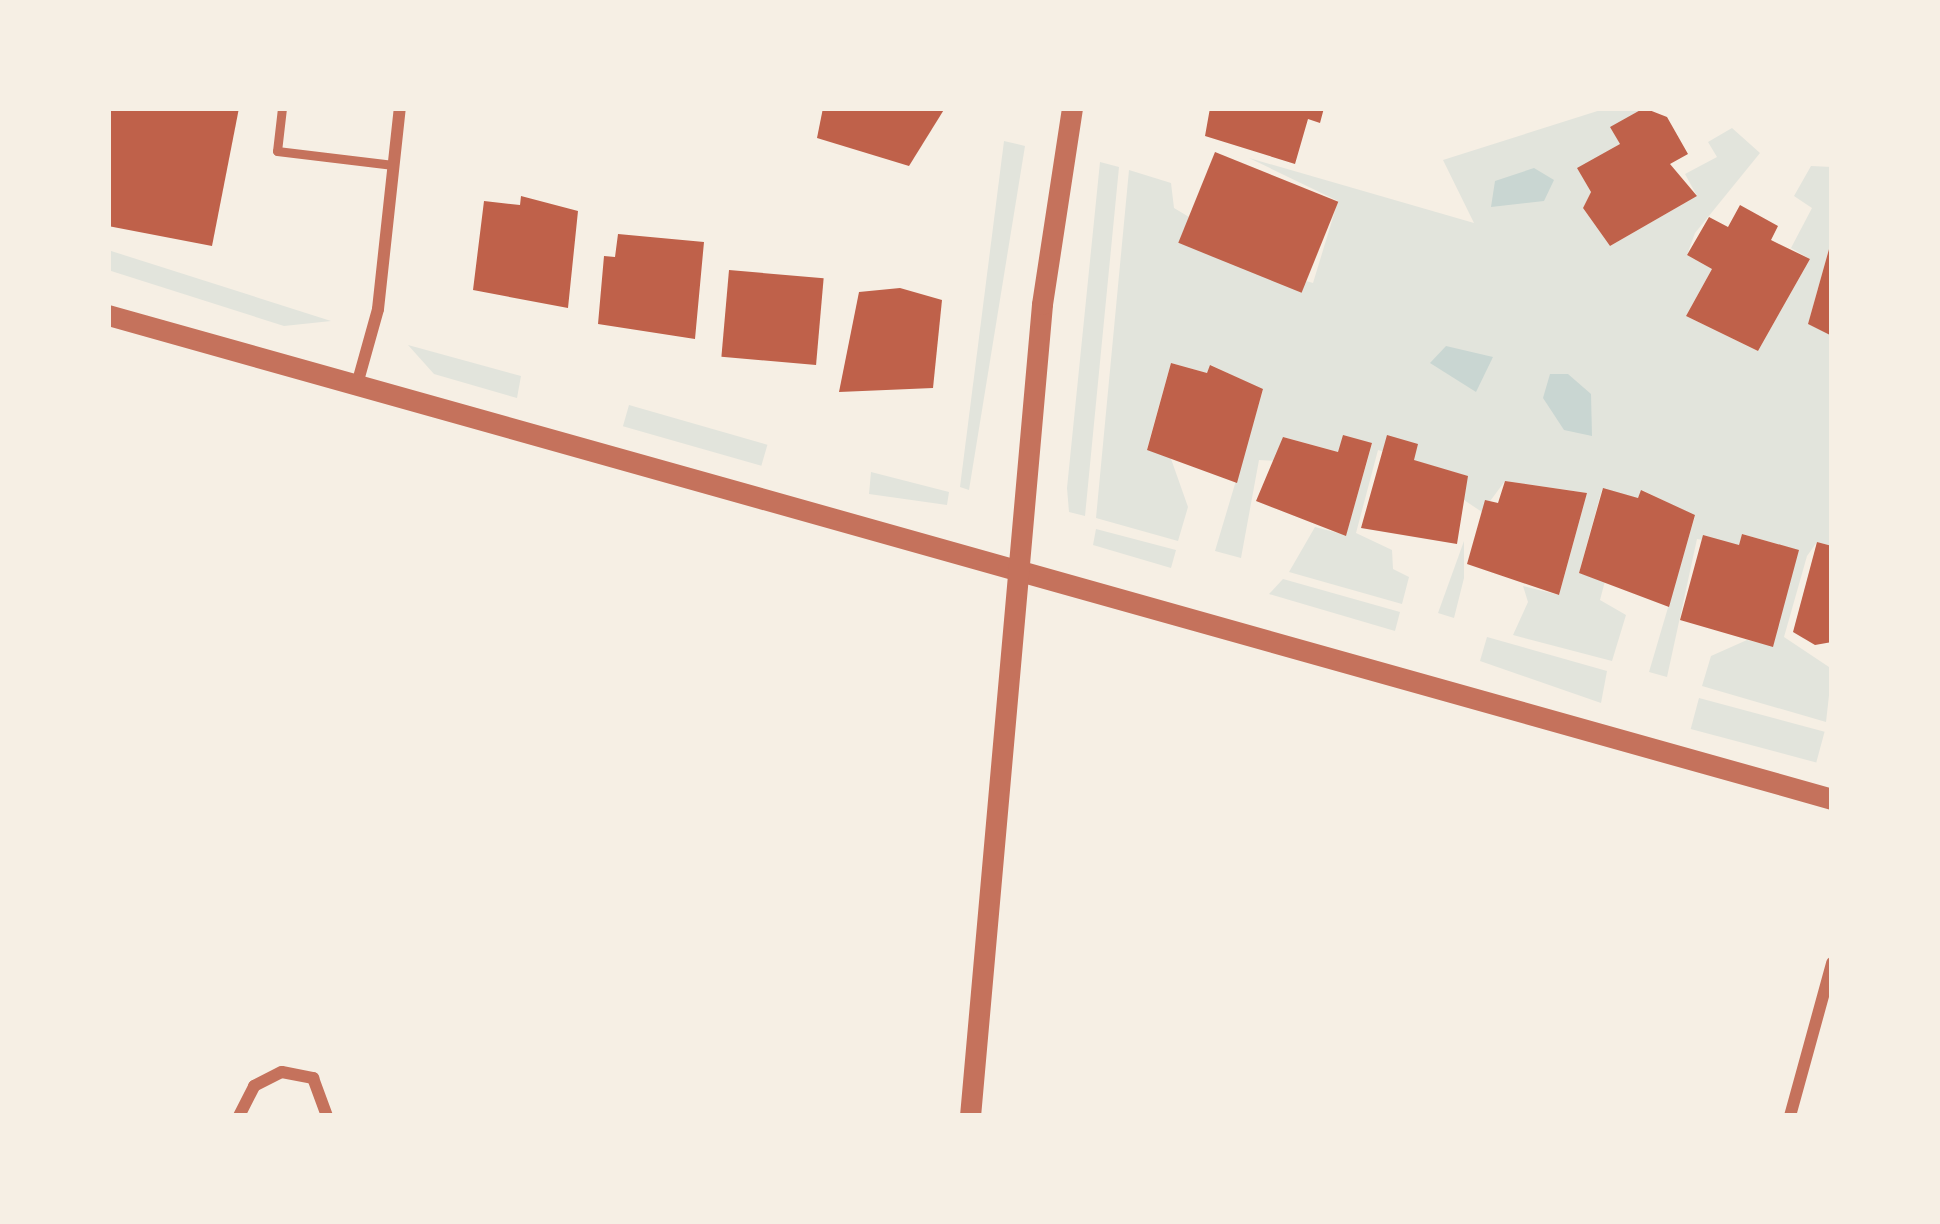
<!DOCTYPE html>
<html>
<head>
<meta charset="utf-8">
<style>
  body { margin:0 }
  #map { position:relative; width:1940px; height:1224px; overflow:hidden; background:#f6efe4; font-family:"Asap Condensed",sans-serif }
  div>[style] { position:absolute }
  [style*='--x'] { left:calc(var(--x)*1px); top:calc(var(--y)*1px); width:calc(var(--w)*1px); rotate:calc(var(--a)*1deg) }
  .green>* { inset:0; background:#e2e4dc; transform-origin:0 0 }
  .water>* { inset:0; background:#c9d6d2 }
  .building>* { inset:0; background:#bf614a; transform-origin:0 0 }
  .service>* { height:9px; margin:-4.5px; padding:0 4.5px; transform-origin:4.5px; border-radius:4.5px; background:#c5725c }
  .minor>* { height:12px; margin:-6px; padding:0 6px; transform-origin:6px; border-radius:6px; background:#c5725c }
  .tertiary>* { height:21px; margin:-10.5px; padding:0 10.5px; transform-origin:10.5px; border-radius:10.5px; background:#c5725c }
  span { translate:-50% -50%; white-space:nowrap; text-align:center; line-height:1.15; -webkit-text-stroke:9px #f6efe4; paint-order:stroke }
  .frame { position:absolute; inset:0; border:111px solid #f6efe4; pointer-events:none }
</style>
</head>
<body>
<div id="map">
  <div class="green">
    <div style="clip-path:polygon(1607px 108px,1644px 108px,1611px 127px,1620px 144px,1578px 169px,1591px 192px,1583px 208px,1610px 246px,1697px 196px,1685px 174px,1717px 157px,1708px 142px,1732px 128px,1760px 153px,1695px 233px,1687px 255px,1712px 269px,1686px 316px,1758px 351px,1810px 259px,1791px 248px,1812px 208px,1794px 196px,1811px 166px,1832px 167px,1832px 238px,1808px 324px,1832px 335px,1832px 546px,1817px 542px,1807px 556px,1784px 637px,1832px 669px,1826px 722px,1702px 686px,1711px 656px,1747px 640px,1773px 646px,1798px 550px,1742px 534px,1739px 545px,1697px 539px,1667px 677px,1649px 672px,1695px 516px,1642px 490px,1638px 498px,1602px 489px,1579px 573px,1605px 581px,1600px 600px,1626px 615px,1612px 661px,1513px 635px,1528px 602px,1523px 586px,1559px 595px,1587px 493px,1505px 481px,1482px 512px,1461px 498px,1467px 476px,1378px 450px,1356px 533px,1392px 550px,1393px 569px,1409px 577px,1402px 604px,1289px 572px,1315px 527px,1346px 535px,1372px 444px,1338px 452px,1283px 437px,1277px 461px,1259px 460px,1241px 558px,1215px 551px,1263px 390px,1211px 365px,1207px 373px,1171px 363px,1147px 449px,1170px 456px,1188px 507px,1178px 541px,1096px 518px,1129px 170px,1171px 183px,1174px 208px,1194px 220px,1187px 246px,1313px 283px,1338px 201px,1249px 158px,1474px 223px,1443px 160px)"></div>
    <div style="clip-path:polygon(1004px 141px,1025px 146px,969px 490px,960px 487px)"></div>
    <div style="clip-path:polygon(1100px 162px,1119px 167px,1085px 516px,1069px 512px,1067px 488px)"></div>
    <div style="clip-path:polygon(108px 250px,331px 321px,284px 326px,108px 270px)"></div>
    <div style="clip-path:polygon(408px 345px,521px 376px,517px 398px,434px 374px)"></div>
    <div style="left:629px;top:405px;width:144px;height:22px;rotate:16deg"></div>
    <div style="clip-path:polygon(871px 472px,949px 492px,947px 505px,869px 494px)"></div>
    <div style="clip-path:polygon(1096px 529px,1176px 550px,1171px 568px,1093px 545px)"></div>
    <div style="clip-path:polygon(1464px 541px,1464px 578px,1454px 618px,1438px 613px)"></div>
    <div style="clip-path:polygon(1283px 579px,1400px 612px,1395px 631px,1269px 594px)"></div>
    <div style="clip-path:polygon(1487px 637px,1607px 671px,1601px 703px,1480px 661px)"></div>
    <div style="left:1699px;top:698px;width:130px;height:32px;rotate:15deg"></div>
  </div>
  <div class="water">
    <div style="clip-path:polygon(1534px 168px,1554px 180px,1544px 201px,1491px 207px,1495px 181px)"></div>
    <div style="clip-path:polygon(1446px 346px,1493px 357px,1476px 392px,1430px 363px)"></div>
    <div style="clip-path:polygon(1550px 374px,1568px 374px,1591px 394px,1592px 436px,1564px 430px,1543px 398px)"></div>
  </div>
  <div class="building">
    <div style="clip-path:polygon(108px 108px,239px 108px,212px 246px,108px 226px)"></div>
    <div style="clip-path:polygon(823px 108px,945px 108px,909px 166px,817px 138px)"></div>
    <div style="clip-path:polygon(1210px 108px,1324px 108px,1320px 123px,1308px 119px,1295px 164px,1205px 136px)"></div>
    <div style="clip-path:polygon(1644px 108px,1667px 117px,1688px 154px,1670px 164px,1697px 196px,1610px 246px,1583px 208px,1591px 192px,1577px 168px,1620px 144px,1610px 127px)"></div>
    <div style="left:1215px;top:152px;width:133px;height:98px;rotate:22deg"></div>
    <div style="clip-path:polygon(521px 196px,578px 211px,568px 308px,473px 290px,484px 201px,520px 205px)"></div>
    <div style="clip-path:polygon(1740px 205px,1778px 226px,1771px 240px,1810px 259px,1758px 351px,1686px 316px,1712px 269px,1687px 255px,1709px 217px,1728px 227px)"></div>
    <div style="clip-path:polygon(618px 234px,704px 242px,695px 339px,598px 324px,604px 256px,615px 257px)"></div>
    <div style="clip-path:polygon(1831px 242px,1832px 243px,1832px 336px,1808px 324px)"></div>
    <div style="left:729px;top:270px;width:95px;height:87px;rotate:5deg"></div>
    <div style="clip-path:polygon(900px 288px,942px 300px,933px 388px,839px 392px,859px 292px)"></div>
    <div style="clip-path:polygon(1171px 363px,1207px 373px,1210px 365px,1263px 389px,1237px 483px,1147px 450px)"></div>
    <div style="clip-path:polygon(1343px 435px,1372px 443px,1346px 536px,1256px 501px,1283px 437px,1338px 452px)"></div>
    <div style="clip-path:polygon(1387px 435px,1418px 444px,1414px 460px,1468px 476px,1457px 544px,1361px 528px)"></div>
    <div style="clip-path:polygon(1505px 481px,1587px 493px,1559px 595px,1467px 564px,1485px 500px,1498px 503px)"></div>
    <div style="clip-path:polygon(1603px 488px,1638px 498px,1641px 490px,1695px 515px,1669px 607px,1579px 573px)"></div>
    <div style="clip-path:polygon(1742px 534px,1799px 550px,1773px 647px,1680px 620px,1703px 535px,1739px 545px)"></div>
    <div style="clip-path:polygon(1817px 542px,1832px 546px,1832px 642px,1815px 645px,1793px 632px)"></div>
  </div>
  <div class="service">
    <div style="--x:282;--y:108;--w:43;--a:96.6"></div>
    <div style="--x:277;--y:151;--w:117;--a:6.9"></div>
  </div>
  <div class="minor">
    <div style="--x:356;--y:388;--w:82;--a:-74.4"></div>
    <div style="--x:378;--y:309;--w:202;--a:-83.8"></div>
    <div style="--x:239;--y:1116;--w:34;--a:-63"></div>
    <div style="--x:254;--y:1086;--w:31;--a:-27"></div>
    <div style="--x:282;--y:1072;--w:32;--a:11"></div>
    <div style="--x:313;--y:1078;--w:40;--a:69.8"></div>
    <div style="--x:1790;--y:1116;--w:159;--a:-74.6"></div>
  </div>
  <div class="tertiary">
    <div style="--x:108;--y:315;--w:1791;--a:15.68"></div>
    <div style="--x:970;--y:1116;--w:815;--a:-84.93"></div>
    <div style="--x:1042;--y:304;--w:198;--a:-81.3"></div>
  </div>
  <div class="frame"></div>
</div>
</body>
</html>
